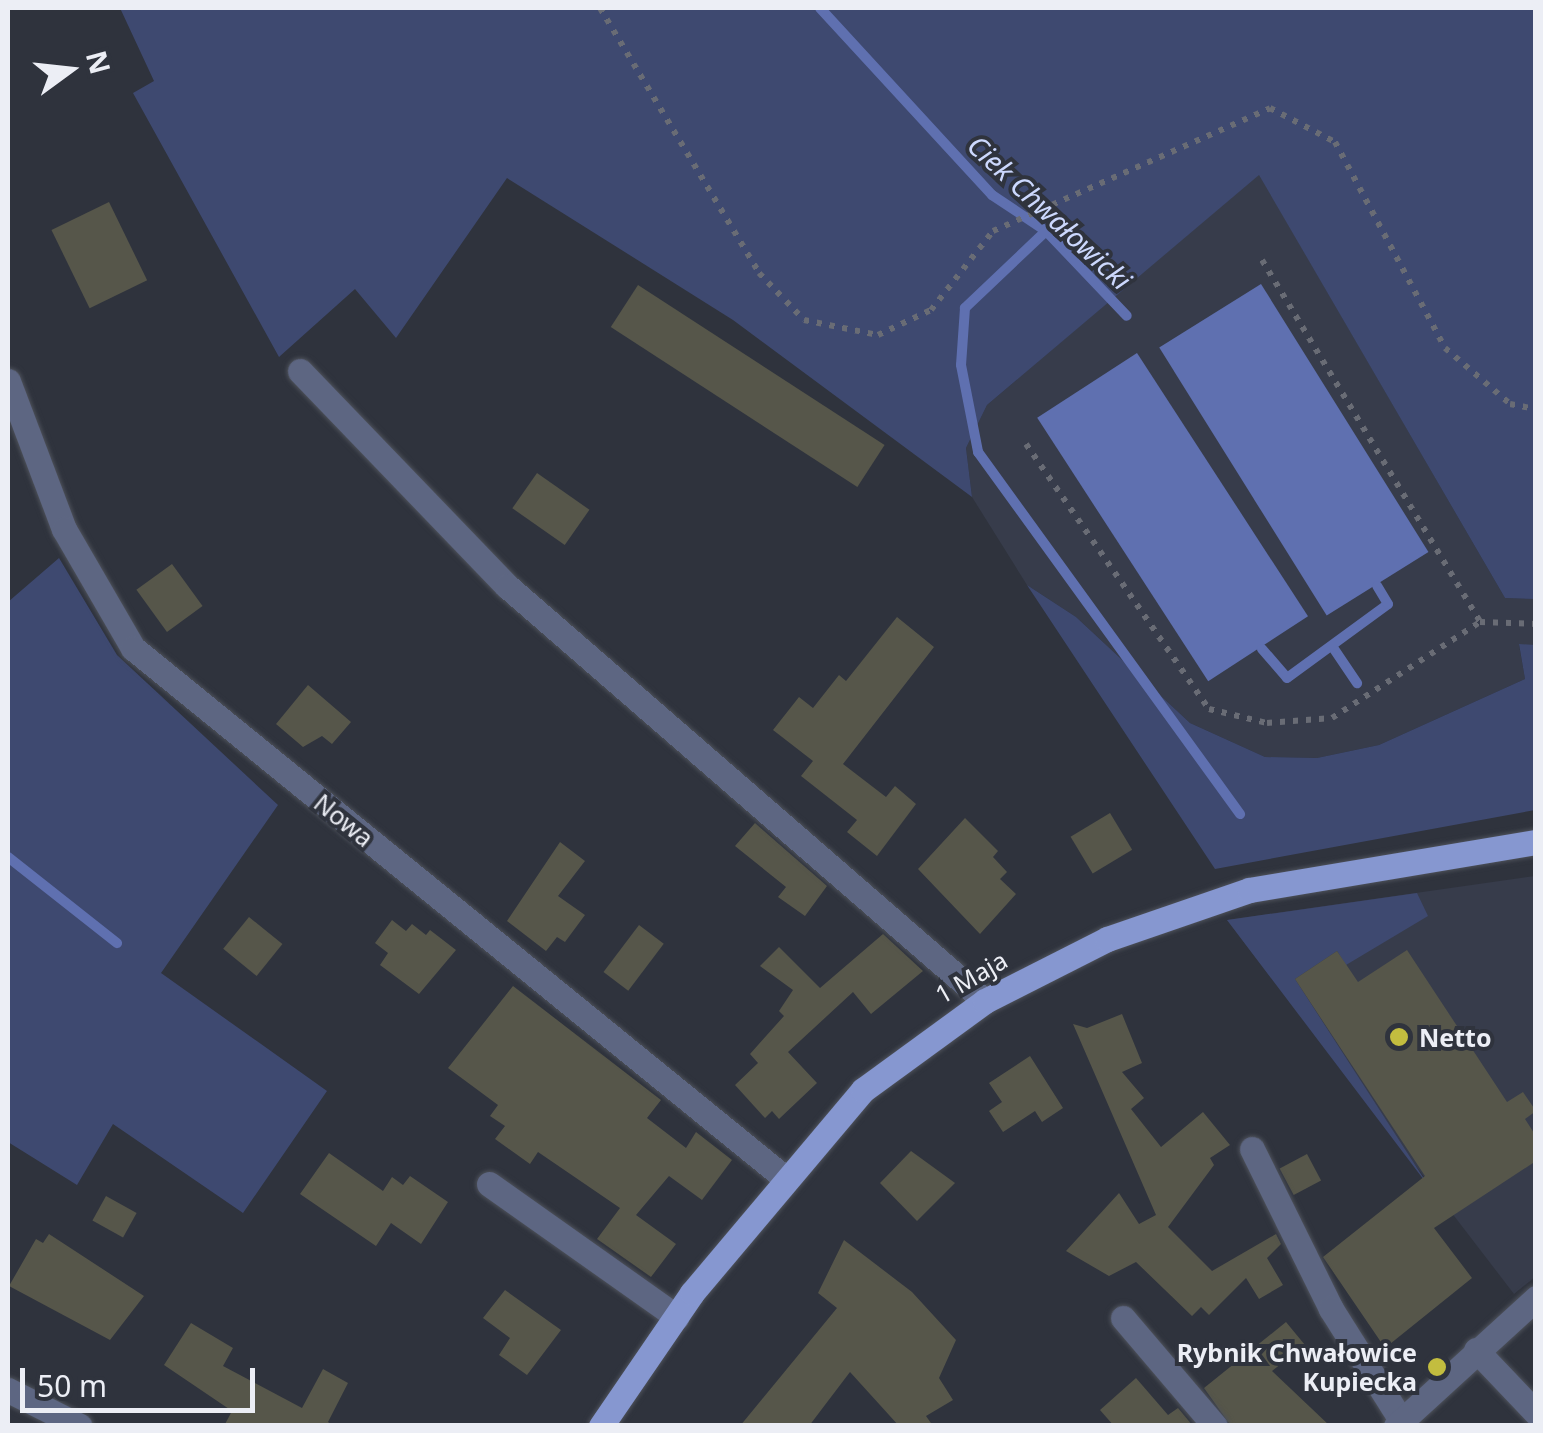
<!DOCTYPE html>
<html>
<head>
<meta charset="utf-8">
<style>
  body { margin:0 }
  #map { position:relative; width:1543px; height:1433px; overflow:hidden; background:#2f333d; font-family:"Noto Sans",sans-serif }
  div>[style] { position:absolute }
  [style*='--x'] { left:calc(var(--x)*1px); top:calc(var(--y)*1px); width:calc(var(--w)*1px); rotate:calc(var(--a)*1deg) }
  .built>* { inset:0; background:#373c4b }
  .green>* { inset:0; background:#3e4970 }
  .water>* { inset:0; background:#5f70b0; transform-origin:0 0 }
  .stream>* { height:10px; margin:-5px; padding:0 5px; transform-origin:5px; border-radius:5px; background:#5f70b0 }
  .building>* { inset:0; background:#56564a; transform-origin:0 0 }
  .path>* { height:6px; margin-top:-3px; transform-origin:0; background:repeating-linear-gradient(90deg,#696c75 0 5px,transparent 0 13px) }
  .roads { filter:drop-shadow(0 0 2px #4d515a) drop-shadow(0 0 2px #4d515a) }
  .minor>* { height:25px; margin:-12.5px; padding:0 12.5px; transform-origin:12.5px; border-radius:12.5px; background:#5d6682 }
  .major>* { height:25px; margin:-12.5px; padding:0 12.5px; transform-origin:12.5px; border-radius:12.5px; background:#8697d0 }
  .dots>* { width:28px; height:28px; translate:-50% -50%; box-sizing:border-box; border:5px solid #2f333d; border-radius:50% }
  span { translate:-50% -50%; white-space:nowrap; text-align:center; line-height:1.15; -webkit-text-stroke:8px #2f333d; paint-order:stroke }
  .street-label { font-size:25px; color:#eceef5 }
  .poi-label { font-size:25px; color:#eceef5; font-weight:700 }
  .left { translate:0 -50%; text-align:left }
  .right { translate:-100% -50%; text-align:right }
  .water-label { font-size:28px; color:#ccd8fd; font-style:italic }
  .frame { position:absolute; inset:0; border:10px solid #eceef5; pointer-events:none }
  .north { position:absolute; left:20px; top:20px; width:100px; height:100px; -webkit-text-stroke:8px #2f333d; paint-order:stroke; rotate:75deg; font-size:28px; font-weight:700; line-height:40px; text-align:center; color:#eceef5 }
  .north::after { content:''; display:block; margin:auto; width:35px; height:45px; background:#eceef5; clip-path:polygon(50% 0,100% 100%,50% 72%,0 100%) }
  .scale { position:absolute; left:20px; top:1368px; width:235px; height:45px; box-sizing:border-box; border:5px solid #eceef5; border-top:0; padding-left:12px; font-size:30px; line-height:35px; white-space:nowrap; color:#eceef5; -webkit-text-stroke:8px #2f333d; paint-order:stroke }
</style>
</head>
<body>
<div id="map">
  <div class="built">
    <div style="clip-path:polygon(1259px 174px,1505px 598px,1535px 599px,1535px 645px,1519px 645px,1525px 679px,1379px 745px,1317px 758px,1265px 757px,1190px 723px,1076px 617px,1027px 585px,972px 497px,966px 448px,987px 405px)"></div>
    <div style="clip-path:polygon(1535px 876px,1535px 1277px,1514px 1294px,1227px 920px)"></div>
  </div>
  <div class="green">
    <div style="clip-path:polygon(120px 8px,1535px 8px,1535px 599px,1505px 598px,1259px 175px,987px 405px,966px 448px,972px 497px,733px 320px,507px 178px,396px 338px,355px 289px,279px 357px,133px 93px,154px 81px)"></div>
    <div style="clip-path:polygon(59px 558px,117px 655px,278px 805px,161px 973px,327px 1091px,243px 1213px,113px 1124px,77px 1185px,8px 1142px,8px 602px)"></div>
    <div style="clip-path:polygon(1027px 585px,1076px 617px,1190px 723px,1265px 757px,1317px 758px,1379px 745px,1525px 679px,1519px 644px,1535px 645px,1535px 810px,1215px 869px)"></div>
    <div style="clip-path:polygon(1417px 893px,1428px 916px,1346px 965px,1337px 951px,1295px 979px,1430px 1188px,1227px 920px)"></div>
  </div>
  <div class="water">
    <div style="left:1261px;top:284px;width:316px;height:120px;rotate:58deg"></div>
    <div style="left:1137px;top:353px;width:314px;height:119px;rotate:57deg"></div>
  </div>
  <div class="stream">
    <div style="--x:820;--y:8;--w:254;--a:47.4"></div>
    <div style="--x:992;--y:195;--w:65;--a:33.7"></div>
    <div style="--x:1046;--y:231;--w:117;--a:46.4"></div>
    <div style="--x:1046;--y:231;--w:112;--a:136.5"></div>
    <div style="--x:965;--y:308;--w:57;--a:94"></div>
    <div style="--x:961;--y:365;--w:89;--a:78.9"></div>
    <div style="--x:978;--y:452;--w:447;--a:54.1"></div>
    <div style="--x:1332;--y:646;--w:45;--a:56"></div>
    <div style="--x:1262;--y:649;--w:38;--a:49"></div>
    <div style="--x:1287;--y:678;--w:125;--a:-36.2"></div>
    <div style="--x:1388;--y:604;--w:21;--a:-121"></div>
    <div style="--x:8;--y:857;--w:139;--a:38.3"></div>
  </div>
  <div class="building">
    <div style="left:109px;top:202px;width:87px;height:64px;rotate:64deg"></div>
    <div style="left:638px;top:285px;width:294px;height:50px;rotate:33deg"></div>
    <div style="left:537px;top:473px;width:64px;height:43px;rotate:35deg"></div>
    <div style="left:172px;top:564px;width:52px;height:44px;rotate:54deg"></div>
    <div style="clip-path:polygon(897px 617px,934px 647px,843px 764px,886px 797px,895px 786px,916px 804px,877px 856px,847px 832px,857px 820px,801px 776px,813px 761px,773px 730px,799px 697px,813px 708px,839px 675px,846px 681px)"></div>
    <div style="clip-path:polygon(308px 685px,351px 722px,332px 744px,322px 736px,303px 747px,276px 724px)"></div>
    <div style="left:1110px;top:813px;width:43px;height:46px;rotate:59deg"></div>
    <div style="clip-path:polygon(965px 818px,998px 851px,993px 857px,1007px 872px,1000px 879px,1016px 894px,980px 934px,918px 869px)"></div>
    <div style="clip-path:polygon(755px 823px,827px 886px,805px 916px,778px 897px,786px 887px,735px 846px)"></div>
    <div style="clip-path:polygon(560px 842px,585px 861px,558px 896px,585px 915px,565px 942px,557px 937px,546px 951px,507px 921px)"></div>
    <div style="left:249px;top:917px;width:43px;height:41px;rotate:39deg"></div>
    <div style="clip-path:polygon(392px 920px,406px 931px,412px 924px,426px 935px,430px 930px,456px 950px,419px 994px,380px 965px,388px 953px,375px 943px)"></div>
    <div style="left:639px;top:925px;width:31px;height:59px;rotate:37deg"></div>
    <div style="clip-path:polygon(883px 934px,923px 971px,871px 1014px,853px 992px,788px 1052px,817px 1083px,779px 1119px,772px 1111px,765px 1118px,735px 1085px,758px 1063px,750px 1054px,784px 1016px,779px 1011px,793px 990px,760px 966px,779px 947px,820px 988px)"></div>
    <div style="clip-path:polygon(1407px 950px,1507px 1102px,1523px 1092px,1536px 1111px,1525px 1119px,1536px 1136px,1536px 1161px,1434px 1228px,1472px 1278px,1385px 1348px,1323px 1257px,1425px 1176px,1295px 979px,1337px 951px,1358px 982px)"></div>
    <div style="clip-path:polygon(513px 986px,661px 1100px,647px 1118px,686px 1148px,696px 1132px,732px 1160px,702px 1200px,669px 1176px,636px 1215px,676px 1244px,651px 1277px,597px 1239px,620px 1208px,538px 1152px,530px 1164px,495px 1139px,505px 1126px,490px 1116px,498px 1105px,448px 1068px)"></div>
    <div style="clip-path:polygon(1122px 1014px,1142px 1063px,1122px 1072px,1144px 1098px,1131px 1109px,1161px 1147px,1203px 1112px,1230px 1145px,1210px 1158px,1214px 1165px,1168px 1227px,1212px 1271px,1276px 1234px,1281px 1244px,1267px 1258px,1283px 1285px,1259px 1299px,1246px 1278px,1209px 1315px,1201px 1307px,1192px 1316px,1136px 1262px,1109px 1276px,1066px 1251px,1119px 1193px,1139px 1224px,1156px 1215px,1073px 1024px,1087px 1028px)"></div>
    <div style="clip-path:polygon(1030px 1056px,1063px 1108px,1042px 1122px,1035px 1111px,1003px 1132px,989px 1111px,1002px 1102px,989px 1083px)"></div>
    <div style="clip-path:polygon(911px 1151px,955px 1183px,917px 1221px,880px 1183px)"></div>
    <div style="clip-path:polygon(329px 1153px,383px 1191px,392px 1177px,403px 1185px,410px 1176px,448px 1202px,421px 1244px,391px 1223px,376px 1246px,300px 1194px)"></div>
    <div style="left:1307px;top:1154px;width:30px;height:31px;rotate:62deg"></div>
    <div style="left:106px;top:1196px;width:35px;height:28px;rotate:29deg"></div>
    <div style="clip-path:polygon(49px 1234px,144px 1296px,110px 1340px,9px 1286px,36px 1239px,43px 1243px)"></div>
    <div style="clip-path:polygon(844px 1240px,912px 1292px,956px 1340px,939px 1378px,953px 1400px,926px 1416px,933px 1426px,899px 1426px,850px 1372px,809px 1426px,740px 1426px,837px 1308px,818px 1293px)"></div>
    <div style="clip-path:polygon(505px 1290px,561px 1330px,527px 1375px,499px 1355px,510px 1338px,483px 1318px)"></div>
    <div style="clip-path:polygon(1286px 1322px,1305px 1345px,1272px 1371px,1330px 1426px,1231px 1426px,1204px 1388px)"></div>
    <div style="clip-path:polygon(191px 1323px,233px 1348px,223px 1366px,302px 1408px,323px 1369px,348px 1383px,328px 1422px,334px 1426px,224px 1426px,232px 1411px,164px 1365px)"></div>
    <div style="clip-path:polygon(1136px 1378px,1168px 1415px,1178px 1408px,1193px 1426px,1114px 1426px,1100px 1410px)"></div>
  </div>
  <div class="path">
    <div style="--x:600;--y:8;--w:309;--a:59"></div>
    <div style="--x:759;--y:273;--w:65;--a:46.2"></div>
    <div style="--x:804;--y:320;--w:76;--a:11.5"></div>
    <div style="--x:878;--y:335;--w:59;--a:-25.3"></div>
    <div style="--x:931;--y:310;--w:100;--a:-51.9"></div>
    <div style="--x:993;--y:231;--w:303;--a:-23.9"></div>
    <div style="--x:1270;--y:108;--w:73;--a:27.6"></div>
    <div style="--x:1335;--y:142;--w:234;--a:61.9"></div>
    <div style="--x:1445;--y:348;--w:86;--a:40.7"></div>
    <div style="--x:1510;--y:404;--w:26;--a:11"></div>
    <div style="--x:1262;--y:260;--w:423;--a:58.9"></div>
    <div style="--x:1480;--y:622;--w:56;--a:2"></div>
    <div style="--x:1026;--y:444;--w:322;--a:55.4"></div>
    <div style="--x:1209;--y:709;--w:60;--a:13.6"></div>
    <div style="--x:1267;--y:723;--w:65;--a:-4.4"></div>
    <div style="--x:1332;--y:718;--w:176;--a:-33"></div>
  </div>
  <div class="roads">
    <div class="minor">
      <div style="--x:300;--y:371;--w:298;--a:46.1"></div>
      <div style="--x:507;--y:586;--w:633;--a:40.96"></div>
      <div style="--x:8;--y:381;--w:158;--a:69.3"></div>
      <div style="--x:64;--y:529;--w:138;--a:59.9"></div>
      <div style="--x:133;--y:648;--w:840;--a:39.11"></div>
      <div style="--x:1252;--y:1149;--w:178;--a:63.7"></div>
      <div style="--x:1331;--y:1309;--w:131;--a:57.8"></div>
      <div style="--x:489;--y:1184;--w:230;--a:35.3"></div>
      <div style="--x:1123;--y:1318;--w:142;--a:49.6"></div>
      <div style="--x:1476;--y:1350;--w:87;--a:46.4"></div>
      <div style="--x:8;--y:1390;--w:80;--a:26.6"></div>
      <div style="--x:1396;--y:1426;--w:190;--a:-42.4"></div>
    </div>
    <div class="major">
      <div style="--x:601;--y:1426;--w:161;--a:-55.6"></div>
      <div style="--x:692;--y:1293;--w:265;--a:-49.9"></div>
      <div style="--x:863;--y:1090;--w:151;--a:-36.1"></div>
      <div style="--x:985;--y:1001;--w:137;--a:-26.9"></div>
      <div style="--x:1107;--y:939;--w:150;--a:-19"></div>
      <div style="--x:1249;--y:890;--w:291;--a:-9.5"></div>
    </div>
  </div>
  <div class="dots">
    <div style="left:1399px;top:1037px;background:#c3bd3f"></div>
    <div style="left:1437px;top:1367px;background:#c3bd3f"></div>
  </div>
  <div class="street-label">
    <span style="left:344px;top:820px;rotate:39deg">Nowa</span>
    <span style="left:971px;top:977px;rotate:-30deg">1 Maja</span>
  </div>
  <div class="poi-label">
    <span class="left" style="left:1419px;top:1037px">Netto</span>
    <span class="right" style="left:1417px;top:1367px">Rybnik Chwałowice<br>Kupiecka</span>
  </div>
  <div class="water-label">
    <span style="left:1050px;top:212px;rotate:43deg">Ciek Chwałowicki</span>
  </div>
  <div class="frame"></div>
  <div class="north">N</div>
  <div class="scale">50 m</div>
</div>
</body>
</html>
